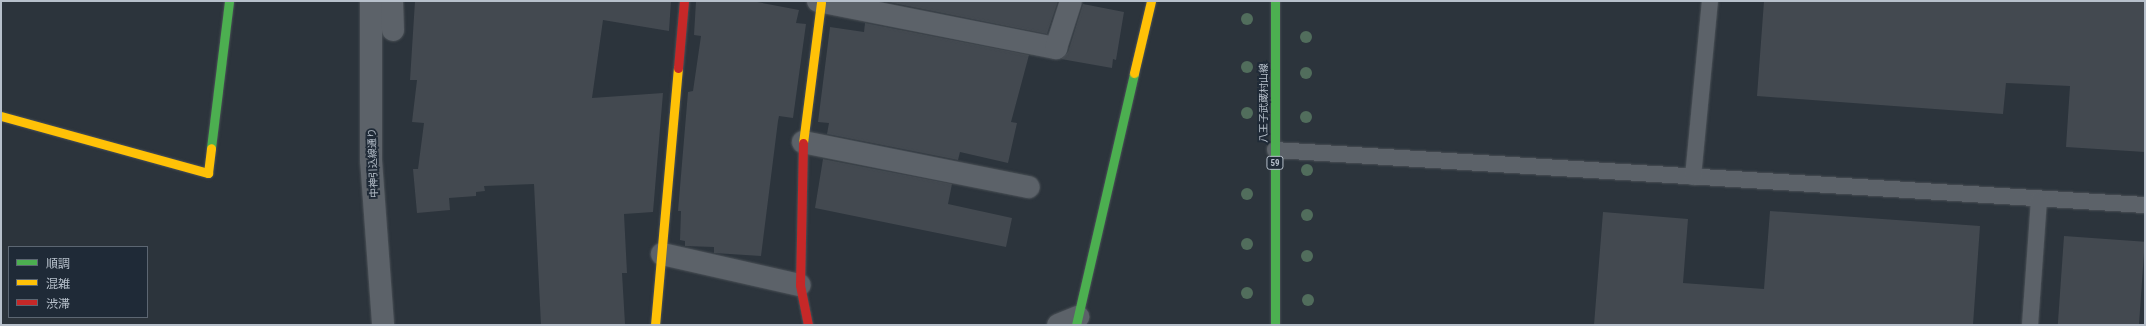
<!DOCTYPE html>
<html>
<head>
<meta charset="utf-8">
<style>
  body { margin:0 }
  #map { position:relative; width:2146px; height:326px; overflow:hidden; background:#2c343c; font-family:"Roboto Condensed","Noto Sans JP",sans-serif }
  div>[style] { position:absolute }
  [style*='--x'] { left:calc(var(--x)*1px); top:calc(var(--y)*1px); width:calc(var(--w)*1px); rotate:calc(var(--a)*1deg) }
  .building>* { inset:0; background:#434950; transform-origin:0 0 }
  .roads { filter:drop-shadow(0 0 1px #4a5056) drop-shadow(0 0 1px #4a5056) }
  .lane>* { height:16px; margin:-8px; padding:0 8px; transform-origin:8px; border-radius:8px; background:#5c6269 }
  .street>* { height:22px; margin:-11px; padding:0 11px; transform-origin:11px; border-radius:11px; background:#5c6269 }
  .fast>* { height:9px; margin:-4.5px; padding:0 4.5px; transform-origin:4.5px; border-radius:4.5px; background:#4caf50 }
  .slow>* { height:9px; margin:-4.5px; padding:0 4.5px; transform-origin:4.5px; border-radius:4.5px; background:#ffc107 }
  .jam>* { height:9px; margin:-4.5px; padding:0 4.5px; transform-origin:4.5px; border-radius:4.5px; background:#c62828 }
  .trees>* { width:12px; height:12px; margin:-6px; border-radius:50%; background:#516d5c }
  span { translate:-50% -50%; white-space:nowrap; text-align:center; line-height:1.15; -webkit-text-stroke:4px #1f2a37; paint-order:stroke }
  .shield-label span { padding:1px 3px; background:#1f2a37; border:1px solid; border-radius:3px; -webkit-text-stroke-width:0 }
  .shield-label { font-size:9px; color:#b7c0cb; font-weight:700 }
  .street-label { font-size:10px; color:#b7c0cb }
  .frame { position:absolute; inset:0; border:2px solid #b7c0cb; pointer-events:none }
  .legend { position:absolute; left:8px; top:246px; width:140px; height:72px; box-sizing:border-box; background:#1f2a37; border:1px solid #5c6672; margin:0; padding:5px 7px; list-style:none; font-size:12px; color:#b7c0cb }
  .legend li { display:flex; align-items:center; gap:8px; height:20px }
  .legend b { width:20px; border:1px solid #5c6672 }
</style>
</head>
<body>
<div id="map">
  <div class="building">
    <div style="clip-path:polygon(415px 1px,671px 1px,669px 31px,603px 20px,592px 98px,663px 93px,653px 212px,624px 214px,627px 273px,622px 273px,625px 324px,541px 325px,534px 184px,484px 186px,485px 191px,476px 192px,476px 196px,449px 198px,450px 210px,417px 213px,413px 169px,418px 169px,424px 123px,412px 122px,417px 80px,410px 80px)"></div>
    <div style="clip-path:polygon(696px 1px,752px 1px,799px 10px,796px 23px,806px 24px,793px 118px,779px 116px,778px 121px,761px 256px,714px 253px,714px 247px,685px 246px,685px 241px,680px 240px,681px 211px,678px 211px,688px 92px,693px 91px,701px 36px,694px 35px)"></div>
    <div style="clip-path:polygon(883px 1px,1058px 1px,1047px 34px)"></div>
    <div style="clip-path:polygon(1764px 1px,2145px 1px,2145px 152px,2066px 147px,2070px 86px,2006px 83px,2003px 114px,1757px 96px)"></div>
    <div style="clip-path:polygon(1083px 4px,1124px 12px,1116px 60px,1113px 59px,1112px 68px,1061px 59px,1068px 52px)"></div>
    <div style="clip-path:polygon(865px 23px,1029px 55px,1011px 122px,1017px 123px,1008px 163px,960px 152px,958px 160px,827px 134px,829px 123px,818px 122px,830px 27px,864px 32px)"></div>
    <div style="clip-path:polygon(823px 159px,952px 184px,948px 204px,1012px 218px,1006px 247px,815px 208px)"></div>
    <div style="clip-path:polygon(1770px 211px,1980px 226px,1973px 325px,1594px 325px,1603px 212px,1688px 219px,1683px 283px,1764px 289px)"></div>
    <div style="left:2064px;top:236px;width:81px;height:89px;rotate:4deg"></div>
  </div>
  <div class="roads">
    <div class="lane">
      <div style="--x:1275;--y:150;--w:872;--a:3.62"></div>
      <div style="--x:1693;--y:177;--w:177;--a:-84.5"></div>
      <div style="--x:2030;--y:325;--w:126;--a:-85.9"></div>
    </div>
    <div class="street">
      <div style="--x:371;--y:1;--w:159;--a:90"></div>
      <div style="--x:371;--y:160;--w:165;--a:85.8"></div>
      <div style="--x:392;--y:1;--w:29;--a:88"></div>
      <div style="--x:818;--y:1;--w:243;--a:11.2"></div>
      <div style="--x:1056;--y:48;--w:49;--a:-72.3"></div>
      <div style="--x:803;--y:142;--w:230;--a:11.3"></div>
      <div style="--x:662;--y:254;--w:141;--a:12.7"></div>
      <div style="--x:1058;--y:325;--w:22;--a:-22"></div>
    </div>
    <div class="fast">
      <div style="--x:1275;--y:1;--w:324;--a:90"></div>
      <div style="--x:211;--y:148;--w:148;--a:-83"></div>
      <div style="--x:1076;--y:325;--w:259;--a:-77"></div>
    </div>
    <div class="slow">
      <div style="--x:1134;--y:73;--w:74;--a:-76.7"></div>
      <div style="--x:1;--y:116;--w:215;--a:15.4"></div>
      <div style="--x:208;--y:173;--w:25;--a:-83"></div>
      <div style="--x:803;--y:143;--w:142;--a:-82.7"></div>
      <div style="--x:655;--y:325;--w:258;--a:-84.9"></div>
    </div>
    <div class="jam">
      <div style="--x:678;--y:68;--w:67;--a:-84.9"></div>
      <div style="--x:803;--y:143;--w:142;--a:91.2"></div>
      <div style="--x:800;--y:285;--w:41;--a:78.7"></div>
    </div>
  </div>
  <div class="trees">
    <div style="left:1247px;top:19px"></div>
    <div style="left:1306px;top:37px"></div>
    <div style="left:1247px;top:67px"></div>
    <div style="left:1306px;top:73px"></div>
    <div style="left:1247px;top:113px"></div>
    <div style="left:1306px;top:117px"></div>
    <div style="left:1307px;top:170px"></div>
    <div style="left:1247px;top:194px"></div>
    <div style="left:1307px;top:215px"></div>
    <div style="left:1247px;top:244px"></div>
    <div style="left:1307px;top:256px"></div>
    <div style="left:1247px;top:293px"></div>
    <div style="left:1308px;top:300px"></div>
  </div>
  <div class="shield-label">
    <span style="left:1275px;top:163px">59</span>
  </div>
  <div class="street-label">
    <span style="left:1264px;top:103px;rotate:-90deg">八王子武蔵村山線</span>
    <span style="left:373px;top:163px;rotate:-92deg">中神引込線通り</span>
  </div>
  <div class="frame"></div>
  <ul class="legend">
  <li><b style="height:5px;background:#4caf50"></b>順調</li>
  <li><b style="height:5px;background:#ffc107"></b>混雑</li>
  <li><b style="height:5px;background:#c62828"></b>渋滞</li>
  </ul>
</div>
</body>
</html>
